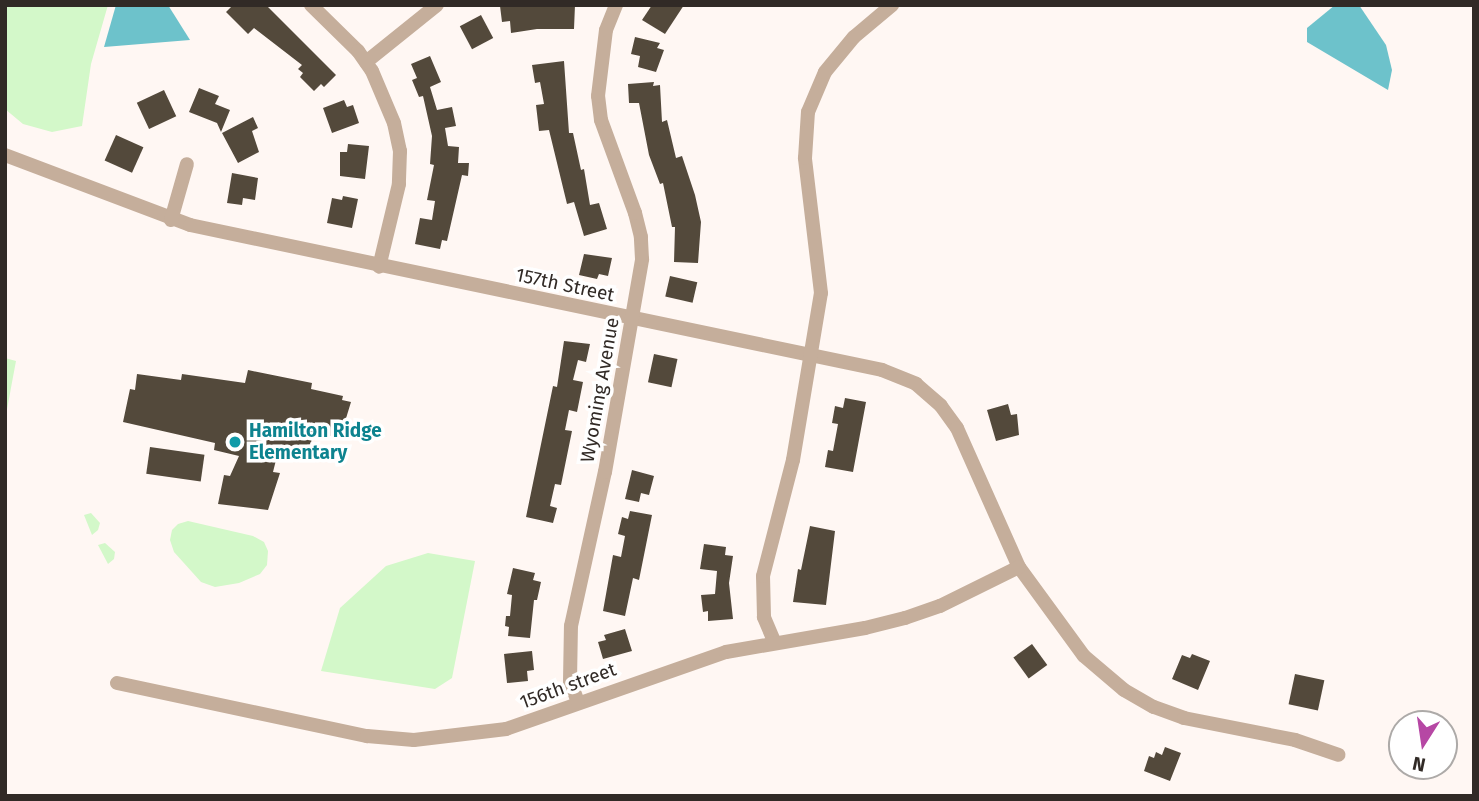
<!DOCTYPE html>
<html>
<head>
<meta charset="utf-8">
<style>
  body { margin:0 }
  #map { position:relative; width:1479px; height:801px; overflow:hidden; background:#fff7f3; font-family:"Fira Sans",sans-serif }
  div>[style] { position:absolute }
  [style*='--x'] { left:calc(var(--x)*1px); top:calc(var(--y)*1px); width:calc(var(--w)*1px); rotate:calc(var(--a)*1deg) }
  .green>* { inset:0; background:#d3f8c9 }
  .water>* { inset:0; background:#6dc2cb }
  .building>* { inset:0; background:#53493b; transform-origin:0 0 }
  .street>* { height:14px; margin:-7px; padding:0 7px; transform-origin:7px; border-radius:7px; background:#c5ae9b }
  .dots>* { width:19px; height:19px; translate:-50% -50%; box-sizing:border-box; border:4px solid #fff; border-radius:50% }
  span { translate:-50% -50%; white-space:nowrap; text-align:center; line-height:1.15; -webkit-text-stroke:7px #fff; paint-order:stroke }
  .street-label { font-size:19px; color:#312a26 }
  .culture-label { font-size:19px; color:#0d838f; font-weight:700 }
  .left { translate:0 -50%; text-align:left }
  .frame { position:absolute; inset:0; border:7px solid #312a26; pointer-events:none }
  .north { position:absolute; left:1388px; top:710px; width:70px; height:70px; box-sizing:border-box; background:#fff; border:2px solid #adaaa8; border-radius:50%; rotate:192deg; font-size:19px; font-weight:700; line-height:28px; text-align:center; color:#312a26 }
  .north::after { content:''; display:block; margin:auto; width:24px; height:32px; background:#b647a4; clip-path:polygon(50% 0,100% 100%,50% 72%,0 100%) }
</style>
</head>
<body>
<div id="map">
  <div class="green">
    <div style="clip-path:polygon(5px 5px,108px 5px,91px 64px,82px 126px,52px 132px,23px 124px,5px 109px)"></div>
    <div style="clip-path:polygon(5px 358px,16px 361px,5px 420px)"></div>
    <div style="clip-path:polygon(91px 513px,100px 523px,98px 530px,92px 535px,84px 515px)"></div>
    <div style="clip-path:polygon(188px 521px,253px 536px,264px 542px,268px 551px,267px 565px,260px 574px,239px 583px,215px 587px,201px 582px,174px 552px,170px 540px,172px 530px,178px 524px)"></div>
    <div style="clip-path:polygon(105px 543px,115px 552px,114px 559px,108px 564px,98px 545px)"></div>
    <div style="clip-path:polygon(428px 553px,475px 561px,452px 678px,435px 689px,321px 671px,340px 608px,386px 566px)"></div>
  </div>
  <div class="water">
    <div style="clip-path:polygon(116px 5px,168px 5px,190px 40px,104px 47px)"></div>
    <div style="clip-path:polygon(1335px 5px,1359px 5px,1386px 45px,1392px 70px,1388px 90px,1307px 42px,1307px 28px)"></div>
  </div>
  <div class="building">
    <div style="clip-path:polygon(233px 5px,266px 5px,336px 75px,324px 87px,321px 84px,314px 91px,300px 77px,303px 73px,298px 69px,302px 65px,254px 28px,248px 34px,226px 12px)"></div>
    <div style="clip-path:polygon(521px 5px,575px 5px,574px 29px,537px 29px,511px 33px,510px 21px,502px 22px,500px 6px)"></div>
    <div style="clip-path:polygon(652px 5px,684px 5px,665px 34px,642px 20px)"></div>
    <div style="left:481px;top:15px;width:26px;height:24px;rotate:62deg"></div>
    <div style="clip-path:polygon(635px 37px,660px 43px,657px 48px,664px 50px,656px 72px,638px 67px,640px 56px,631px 54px)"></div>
    <div style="clip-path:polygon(430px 56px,441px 82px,430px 87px,437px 110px,452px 107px,456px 126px,445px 128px,448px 146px,459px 147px,458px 163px,469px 163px,468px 176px,462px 175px,447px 241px,442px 240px,440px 249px,415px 244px,420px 218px,432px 220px,435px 201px,427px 200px,434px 165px,430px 164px,432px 136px,423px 96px,419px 97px,412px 80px,417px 78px,411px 64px)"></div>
    <div style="clip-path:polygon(564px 61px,569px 133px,573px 133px,581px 170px,584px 169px,590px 205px,599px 203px,607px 229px,584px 236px,574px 202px,567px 204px,549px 130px,539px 131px,536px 105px,544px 104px,540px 82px,535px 83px,532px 65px)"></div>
    <div style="clip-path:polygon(654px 82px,653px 86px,660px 85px,662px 122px,667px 120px,676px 158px,682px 156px,695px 195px,701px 222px,698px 263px,674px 262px,675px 227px,672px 227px,663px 183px,660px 184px,649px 155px,639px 103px,629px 103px,628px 84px)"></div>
    <div style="clip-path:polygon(199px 88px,219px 96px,215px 104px,230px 110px,221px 132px,217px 123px,189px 112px)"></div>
    <div style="left:164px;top:90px;width:29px;height:30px;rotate:65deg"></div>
    <div style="clip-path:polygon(344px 100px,347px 107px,353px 105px,359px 123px,332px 133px,323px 108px)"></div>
    <div style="clip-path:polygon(253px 117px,258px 128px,252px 131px,259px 152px,238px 163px,222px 133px)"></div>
    <div style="left:116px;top:135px;width:30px;height:28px;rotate:24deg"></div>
    <div style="clip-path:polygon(348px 144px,369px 146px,365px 179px,340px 176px,340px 152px,347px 152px)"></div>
    <div style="clip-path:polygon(232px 173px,258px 178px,255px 200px,243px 198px,242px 205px,227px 203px)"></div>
    <div style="clip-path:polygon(343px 196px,358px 199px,352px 228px,327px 223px,332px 198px,342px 200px)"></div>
    <div style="clip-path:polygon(584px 254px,612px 258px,608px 276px,599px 274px,597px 279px,579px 275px)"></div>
    <div style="left:670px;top:276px;width:28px;height:21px;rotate:13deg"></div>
    <div style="clip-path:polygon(564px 341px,590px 344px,586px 362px,578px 360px,573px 380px,583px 382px,577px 412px,569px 410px,565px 430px,572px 431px,561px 485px,555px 484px,550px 506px,557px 508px,553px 523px,526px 517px,553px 386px,557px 387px)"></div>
    <div style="left:654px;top:354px;width:24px;height:29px;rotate:12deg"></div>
    <div style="clip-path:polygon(248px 370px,312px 383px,311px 389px,343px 396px,342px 400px,351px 402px,340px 438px,313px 432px,308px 459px,278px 452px,273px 472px,280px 473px,268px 510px,218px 504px,224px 475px,230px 476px,239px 456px,214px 450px,215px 443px,123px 422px,130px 389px,135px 390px,137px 374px,181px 380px,182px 374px,245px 383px)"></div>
    <div style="clip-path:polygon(845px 398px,866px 402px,853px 472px,825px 467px,828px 450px,833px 451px,838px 424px,832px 423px,835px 406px,843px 408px)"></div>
    <div style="clip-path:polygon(1008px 404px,1011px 415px,1017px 414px,1019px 435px,996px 441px,987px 410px)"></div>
    <div style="left:150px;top:447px;width:55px;height:27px;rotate:8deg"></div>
    <div style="clip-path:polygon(632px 470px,654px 476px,649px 495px,641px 493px,639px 502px,625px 499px)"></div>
    <div style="clip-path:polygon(630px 511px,652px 515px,639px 580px,633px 578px,625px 616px,603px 611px,613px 555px,621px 557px,625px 536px,618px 534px,622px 517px,628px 519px)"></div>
    <div style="clip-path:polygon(810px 526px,835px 531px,826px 605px,793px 602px,798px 569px,801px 570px)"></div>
    <div style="clip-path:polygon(704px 544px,726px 547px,725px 555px,733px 556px,729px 583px,733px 619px,708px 621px,708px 611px,703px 612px,701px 595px,715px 594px,717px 571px,700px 569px)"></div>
    <div style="clip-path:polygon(513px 568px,535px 573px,533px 580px,541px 582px,537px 600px,534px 600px,530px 638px,508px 636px,509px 627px,505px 626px,506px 616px,510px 616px,512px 595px,507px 594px)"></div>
    <div style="clip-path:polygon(625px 629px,632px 651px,603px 659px,598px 642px,606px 640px,604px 635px)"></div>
    <div style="left:1032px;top:644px;width:26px;height:23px;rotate:54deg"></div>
    <div style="clip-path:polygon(532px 651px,534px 670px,527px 671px,528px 681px,507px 683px,504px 654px)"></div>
    <div style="clip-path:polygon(1192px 654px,1210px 661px,1198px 690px,1172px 679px,1182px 655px,1190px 658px)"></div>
    <div style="left:1295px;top:674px;width:30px;height:31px;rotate:12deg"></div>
    <div style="clip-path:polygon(1165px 747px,1181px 753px,1170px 781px,1144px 771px,1149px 756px,1154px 758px,1156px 752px,1162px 755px)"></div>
  </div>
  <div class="street">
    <div style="--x:311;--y:5;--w:66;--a:44.4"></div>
    <div style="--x:358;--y:51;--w:24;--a:55"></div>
    <div style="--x:372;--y:71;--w:56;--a:67.1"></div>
    <div style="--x:394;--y:123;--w:29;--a:78"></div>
    <div style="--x:400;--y:151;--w:33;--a:92"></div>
    <div style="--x:399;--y:184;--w:85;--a:103.5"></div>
    <div style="--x:366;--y:62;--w:91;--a:-38.8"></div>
    <div style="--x:5;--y:155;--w:198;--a:20.7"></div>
    <div style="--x:190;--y:225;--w:707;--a:11.83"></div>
    <div style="--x:882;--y:370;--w:37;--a:22"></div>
    <div style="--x:916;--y:384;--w:33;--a:41"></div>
    <div style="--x:941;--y:406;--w:27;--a:54"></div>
    <div style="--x:957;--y:428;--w:152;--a:66"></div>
    <div style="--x:1019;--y:567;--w:110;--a:53.9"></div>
    <div style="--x:1084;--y:656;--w:52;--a:40.4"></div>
    <div style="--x:1124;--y:690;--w:34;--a:30"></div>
    <div style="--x:1154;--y:707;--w:32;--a:20"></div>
    <div style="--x:1184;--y:718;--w:113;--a:11.2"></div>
    <div style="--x:1295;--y:740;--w:46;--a:18.8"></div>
    <div style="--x:171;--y:220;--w:58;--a:-74.1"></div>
    <div style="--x:774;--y:641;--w:26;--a:-113"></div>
    <div style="--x:764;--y:617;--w:41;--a:-91.4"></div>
    <div style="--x:763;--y:576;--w:120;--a:-75.5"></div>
    <div style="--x:793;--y:460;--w:169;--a:-80.5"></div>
    <div style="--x:821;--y:293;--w:136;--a:-96.8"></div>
    <div style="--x:805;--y:158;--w:46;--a:-86.3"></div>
    <div style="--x:808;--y:112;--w:43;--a:-67"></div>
    <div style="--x:825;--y:72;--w:45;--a:-50.4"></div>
    <div style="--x:854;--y:37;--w:50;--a:-40.1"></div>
    <div style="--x:117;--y:683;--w:256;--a:12"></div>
    <div style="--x:367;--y:736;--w:47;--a:4.9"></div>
    <div style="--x:414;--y:740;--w:93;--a:-6.8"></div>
    <div style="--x:506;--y:729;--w:233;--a:-19.3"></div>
    <div style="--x:726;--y:652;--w:141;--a:-9.8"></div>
    <div style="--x:865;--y:628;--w:41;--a:-14"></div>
    <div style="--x:905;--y:618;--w:37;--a:-19"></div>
    <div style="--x:940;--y:606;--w:88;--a:-26.3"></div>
    <div style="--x:578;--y:702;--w:22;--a:-111"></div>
    <div style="--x:570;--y:681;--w:55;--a:-89"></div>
    <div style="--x:571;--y:626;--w:158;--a:-77.6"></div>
    <div style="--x:605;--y:472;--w:216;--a:-80.1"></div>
    <div style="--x:642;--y:259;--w:22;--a:-93"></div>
    <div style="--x:641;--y:237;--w:25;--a:-104"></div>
    <div style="--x:635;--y:213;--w:99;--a:-110.1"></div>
    <div style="--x:601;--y:120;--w:24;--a:-97"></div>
    <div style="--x:598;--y:96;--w:66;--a:-83.1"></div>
    <div style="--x:606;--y:30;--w:27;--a:-68"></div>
  </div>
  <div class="dots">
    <div style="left:235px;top:442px;background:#0f9aa8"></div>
  </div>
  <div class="street-label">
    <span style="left:565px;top:285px;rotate:12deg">157th Street</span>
    <span style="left:600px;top:390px;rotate:-80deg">Wyoming Avenue</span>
    <span style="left:568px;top:686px;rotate:-20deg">156th street</span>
  </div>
  <div class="culture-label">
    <span class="left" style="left:249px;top:442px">Hamilton Ridge<br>Elementary</span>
  </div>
  <div class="frame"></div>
  <div class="north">N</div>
</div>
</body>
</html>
